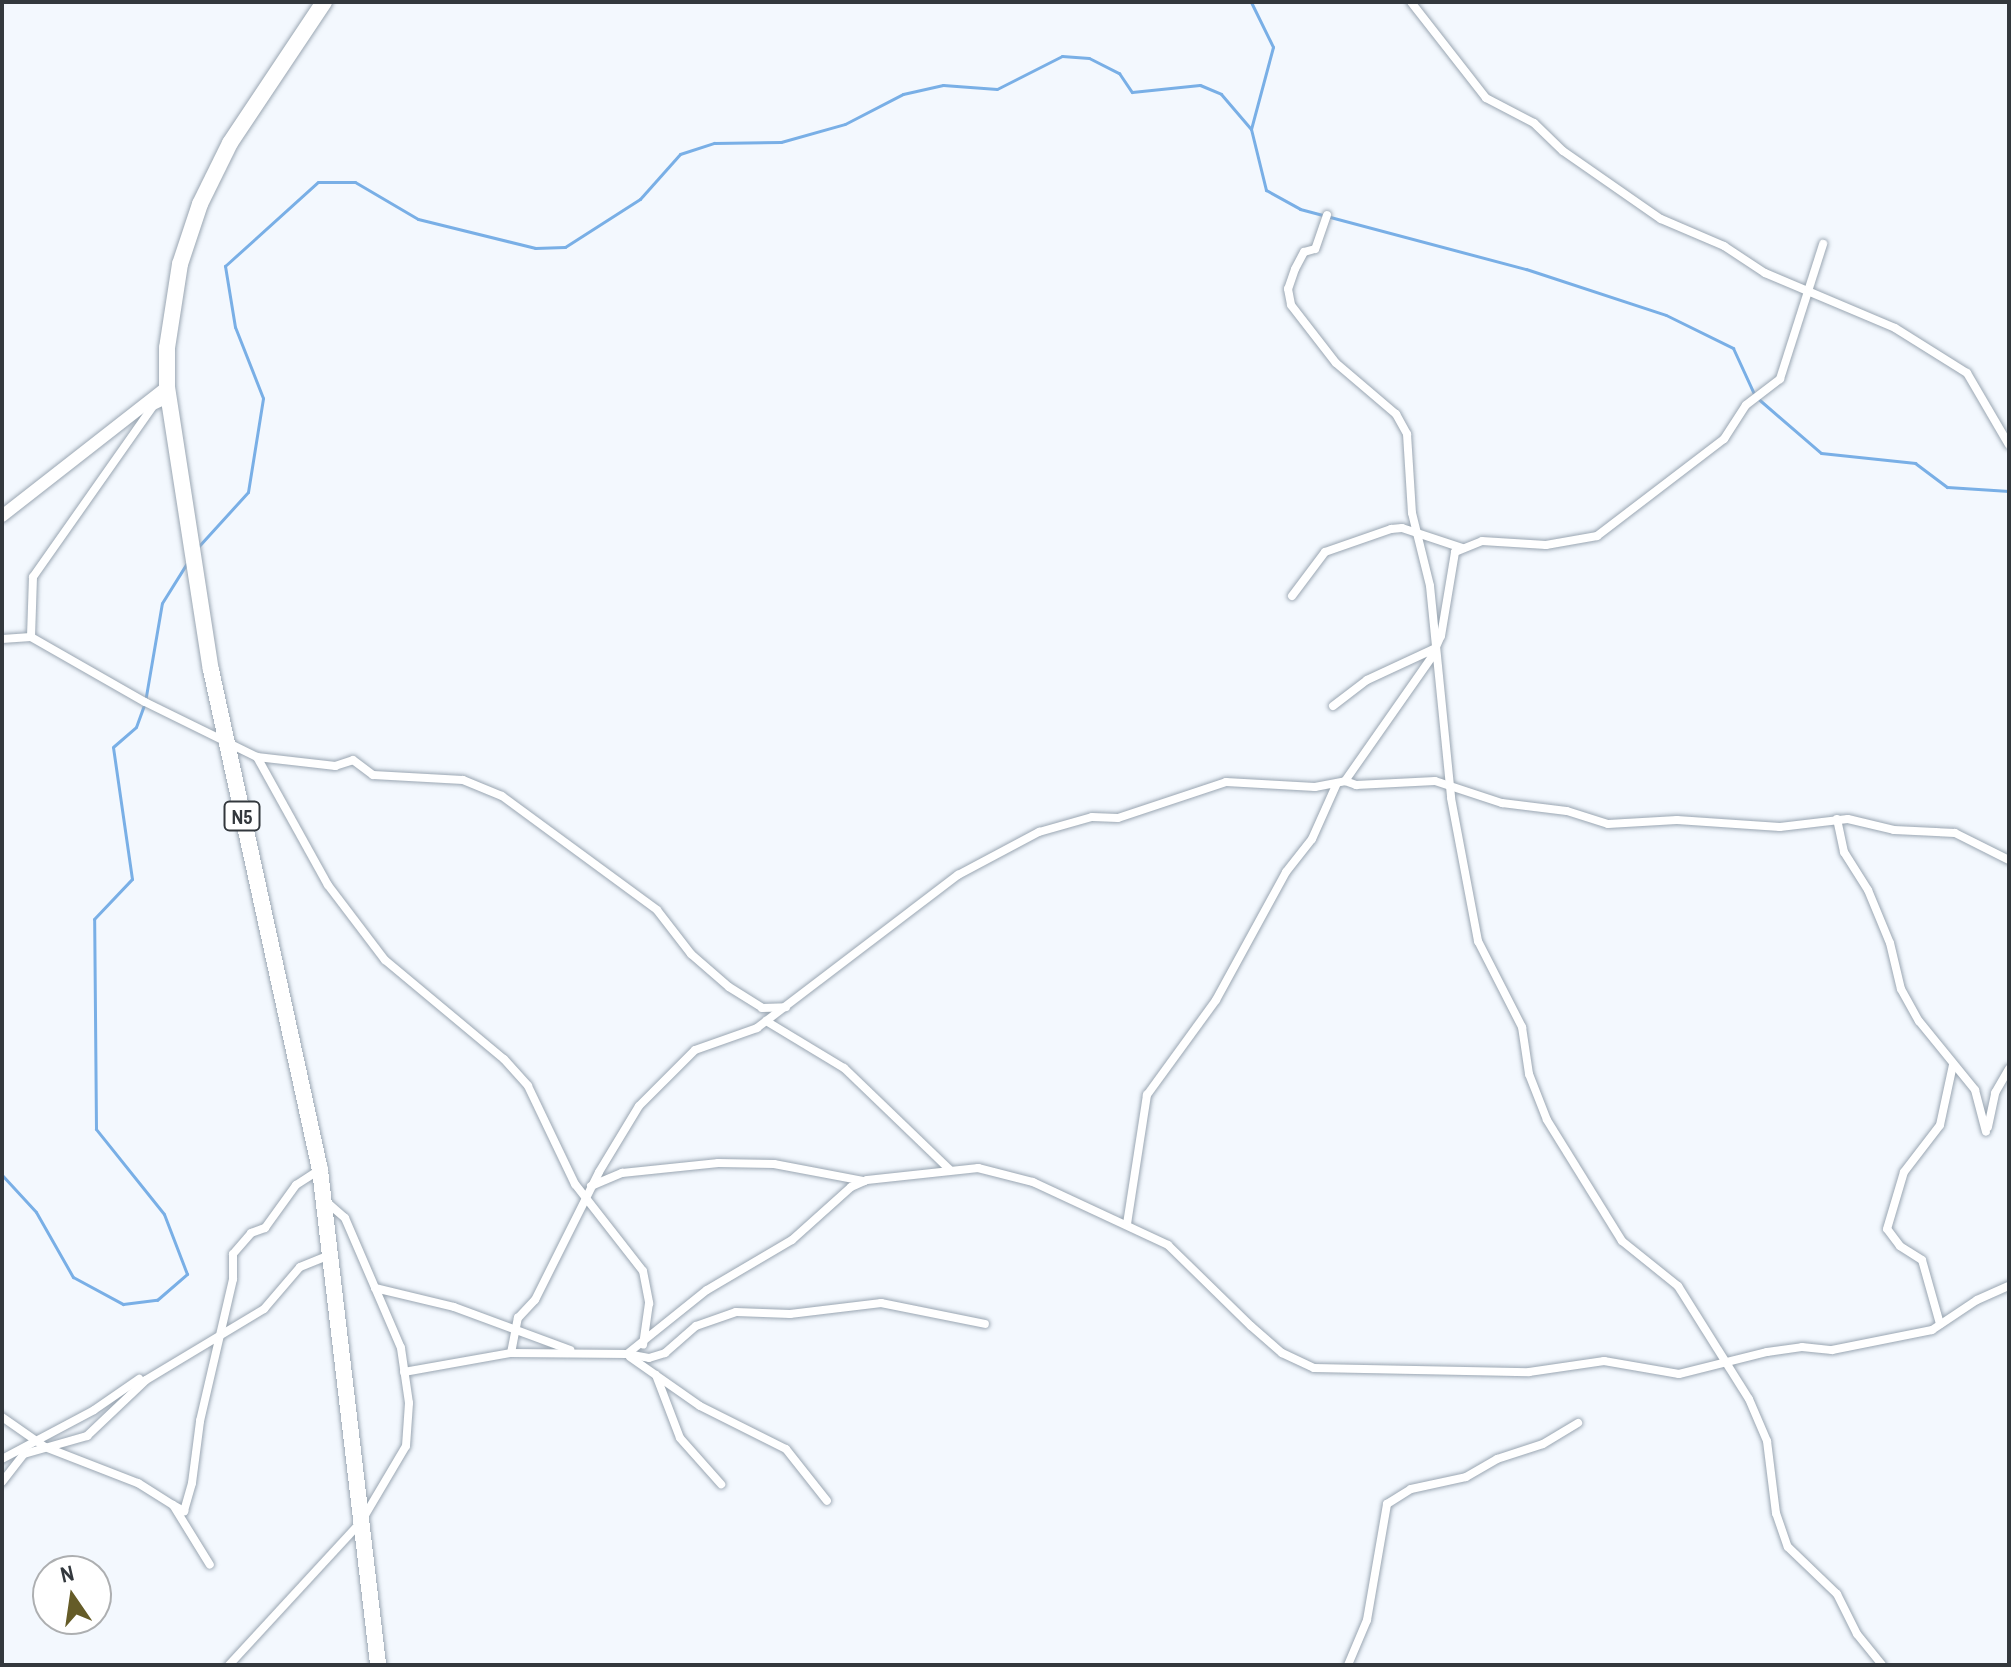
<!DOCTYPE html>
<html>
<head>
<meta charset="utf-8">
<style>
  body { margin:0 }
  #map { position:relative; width:2011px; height:1667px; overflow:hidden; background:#f3f8fe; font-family:"Archivo Narrow",sans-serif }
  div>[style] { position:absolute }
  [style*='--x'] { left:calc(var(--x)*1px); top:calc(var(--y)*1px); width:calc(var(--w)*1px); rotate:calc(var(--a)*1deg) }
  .stream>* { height:3px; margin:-1.5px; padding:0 1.5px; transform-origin:1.5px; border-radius:1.5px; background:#79afe6 }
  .roads { filter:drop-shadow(0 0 2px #9aa6b2) drop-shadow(0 0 2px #9aa6b2) }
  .street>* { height:8px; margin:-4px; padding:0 4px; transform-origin:4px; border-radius:4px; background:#fff }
  .secondary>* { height:12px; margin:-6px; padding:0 6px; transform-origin:6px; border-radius:6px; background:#fff }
  .highway>* { height:16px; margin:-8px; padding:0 8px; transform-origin:8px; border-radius:8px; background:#fff }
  span { translate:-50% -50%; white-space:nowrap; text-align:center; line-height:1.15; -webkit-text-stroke:6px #fff; paint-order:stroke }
  .shield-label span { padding:2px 6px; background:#fff; border:2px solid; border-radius:6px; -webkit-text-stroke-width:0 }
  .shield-label { font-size:20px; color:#33383d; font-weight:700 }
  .frame { position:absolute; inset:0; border:4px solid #33383d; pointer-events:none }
  .north { position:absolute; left:32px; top:1555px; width:80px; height:80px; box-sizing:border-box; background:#fff; border:2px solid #adafb1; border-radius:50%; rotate:347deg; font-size:22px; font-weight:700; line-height:32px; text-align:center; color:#33383d }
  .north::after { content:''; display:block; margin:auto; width:28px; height:36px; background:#655c28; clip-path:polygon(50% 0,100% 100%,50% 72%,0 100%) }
</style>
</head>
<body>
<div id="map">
  <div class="stream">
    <div style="--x:1251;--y:2;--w:50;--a:63.9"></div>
    <div style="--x:1273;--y:47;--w:85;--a:105"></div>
    <div style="--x:1251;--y:129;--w:63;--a:76.2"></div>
    <div style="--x:1266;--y:190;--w:39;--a:29"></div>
    <div style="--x:1300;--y:209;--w:234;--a:14.9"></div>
    <div style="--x:1526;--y:269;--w:147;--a:18.2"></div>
    <div style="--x:1666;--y:315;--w:75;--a:26.2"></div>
    <div style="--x:1733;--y:348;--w:53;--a:65.4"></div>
    <div style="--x:1755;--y:396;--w:87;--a:40.8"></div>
    <div style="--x:1821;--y:453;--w:95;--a:6.1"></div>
    <div style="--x:1915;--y:463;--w:40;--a:37"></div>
    <div style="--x:1947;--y:487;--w:62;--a:3.7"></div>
    <div style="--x:198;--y:547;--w:74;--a:-47.7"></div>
    <div style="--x:248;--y:492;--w:95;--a:-80.9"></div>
    <div style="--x:263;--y:398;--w:76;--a:-111.5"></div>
    <div style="--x:235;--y:327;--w:62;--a:-99.3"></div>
    <div style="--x:225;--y:266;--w:125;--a:-42.1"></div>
    <div style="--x:318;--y:182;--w:37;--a:0"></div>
    <div style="--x:355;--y:182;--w:73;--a:30.4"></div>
    <div style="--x:418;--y:219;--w:121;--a:13.9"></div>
    <div style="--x:535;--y:248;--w:30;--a:-2"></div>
    <div style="--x:565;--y:247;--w:89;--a:-32.6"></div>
    <div style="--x:640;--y:199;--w:60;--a:-48.4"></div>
    <div style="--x:680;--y:154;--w:36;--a:-18"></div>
    <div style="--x:714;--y:143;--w:67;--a:-0.9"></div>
    <div style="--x:781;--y:142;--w:66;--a:-15.7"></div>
    <div style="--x:845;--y:124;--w:65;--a:-27.3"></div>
    <div style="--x:903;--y:94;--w:41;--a:-12.7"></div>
    <div style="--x:943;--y:85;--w:54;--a:4.2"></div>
    <div style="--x:997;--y:89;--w:73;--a:-26.9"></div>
    <div style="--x:1062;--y:56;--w:27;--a:4"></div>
    <div style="--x:1089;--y:58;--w:34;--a:27"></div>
    <div style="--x:1119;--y:73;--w:23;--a:56"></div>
    <div style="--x:1132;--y:92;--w:68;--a:-5.9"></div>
    <div style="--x:1200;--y:85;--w:23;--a:23"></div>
    <div style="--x:1221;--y:94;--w:46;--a:49.4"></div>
    <div style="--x:2;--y:1175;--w:50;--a:47.4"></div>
    <div style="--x:36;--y:1212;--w:75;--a:60.4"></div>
    <div style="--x:73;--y:1277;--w:57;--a:28.4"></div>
    <div style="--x:123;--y:1304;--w:34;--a:-7"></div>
    <div style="--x:157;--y:1300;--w:40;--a:-41"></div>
    <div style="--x:187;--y:1274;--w:64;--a:-111"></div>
    <div style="--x:164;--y:1214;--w:109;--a:-128.7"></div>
    <div style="--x:96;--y:1129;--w:210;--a:-90.5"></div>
    <div style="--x:94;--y:919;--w:55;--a:-46.5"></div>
    <div style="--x:132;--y:879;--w:133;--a:-98.2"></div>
    <div style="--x:113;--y:747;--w:30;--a:-41"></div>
    <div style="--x:136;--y:727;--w:27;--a:-70"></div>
    <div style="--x:145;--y:702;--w:100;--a:-80.3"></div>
    <div style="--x:162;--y:603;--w:47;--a:-58"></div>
  </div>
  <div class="roads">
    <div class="street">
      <div style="--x:1411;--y:2;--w:122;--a:52"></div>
      <div style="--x:1486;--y:98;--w:54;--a:27.5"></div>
      <div style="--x:1534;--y:123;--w:40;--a:44"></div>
      <div style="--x:1563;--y:151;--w:119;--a:34.8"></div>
      <div style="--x:1661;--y:219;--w:69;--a:23.2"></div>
      <div style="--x:1724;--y:246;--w:49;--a:33.4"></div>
      <div style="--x:1765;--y:273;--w:141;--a:22.9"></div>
      <div style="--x:1895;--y:328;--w:85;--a:32"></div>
      <div style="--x:1967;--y:373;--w:83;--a:59.7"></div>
      <div style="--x:1327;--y:215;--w:36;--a:109"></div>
      <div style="--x:1315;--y:249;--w:11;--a:165"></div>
      <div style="--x:1304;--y:252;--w:19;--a:118"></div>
      <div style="--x:1295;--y:269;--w:21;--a:109"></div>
      <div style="--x:1288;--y:289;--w:16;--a:79"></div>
      <div style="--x:1291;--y:305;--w:73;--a:52.2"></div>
      <div style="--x:1336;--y:363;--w:79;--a:40.4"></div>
      <div style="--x:1396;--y:414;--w:23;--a:61"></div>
      <div style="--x:1407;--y:434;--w:79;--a:86.4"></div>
      <div style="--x:1412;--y:513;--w:75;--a:76.1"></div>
      <div style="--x:1430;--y:586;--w:213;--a:84.3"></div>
      <div style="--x:1451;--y:798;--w:146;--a:79.3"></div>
      <div style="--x:1478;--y:941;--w:97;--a:62.9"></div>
      <div style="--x:1522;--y:1027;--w:48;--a:81.5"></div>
      <div style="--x:1529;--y:1074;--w:49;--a:68.6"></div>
      <div style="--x:1547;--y:1120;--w:142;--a:58.2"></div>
      <div style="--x:1622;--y:1241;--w:72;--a:38.8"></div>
      <div style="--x:1678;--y:1286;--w:133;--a:57.9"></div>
      <div style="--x:1749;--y:1399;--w:46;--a:66.8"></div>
      <div style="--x:1767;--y:1441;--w:73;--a:82.9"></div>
      <div style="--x:1776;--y:1513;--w:36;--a:71"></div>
      <div style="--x:1788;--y:1547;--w:68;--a:43.8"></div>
      <div style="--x:1837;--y:1594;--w:45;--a:63.4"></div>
      <div style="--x:1857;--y:1634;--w:40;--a:51"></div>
      <div style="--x:1292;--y:596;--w:55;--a:-53.1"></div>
      <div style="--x:1325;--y:552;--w:70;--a:-19.2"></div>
      <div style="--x:1391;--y:529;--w:11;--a:-5"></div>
      <div style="--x:1402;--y:528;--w:63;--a:18.4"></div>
      <div style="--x:31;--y:637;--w:60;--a:-88.1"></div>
      <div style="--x:33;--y:577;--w:209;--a:-54.9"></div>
      <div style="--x:153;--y:406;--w:17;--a:-25"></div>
      <div style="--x:2;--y:639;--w:29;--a:-4"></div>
      <div style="--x:31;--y:637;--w:131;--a:29.7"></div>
      <div style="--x:145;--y:702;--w:125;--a:26.2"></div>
      <div style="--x:257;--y:757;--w:79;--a:6.6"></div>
      <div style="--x:335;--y:766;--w:19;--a:-18"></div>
      <div style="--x:353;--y:760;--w:25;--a:37"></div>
      <div style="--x:373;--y:775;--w:90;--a:3.2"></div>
      <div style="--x:463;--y:780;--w:42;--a:22.3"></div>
      <div style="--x:502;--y:796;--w:192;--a:36.3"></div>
      <div style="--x:657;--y:910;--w:56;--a:52.3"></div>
      <div style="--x:691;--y:954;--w:50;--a:41"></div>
      <div style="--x:729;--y:987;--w:39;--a:32"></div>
      <div style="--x:762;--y:1008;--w:24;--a:-2"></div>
      <div style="--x:1333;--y:706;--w:43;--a:-37.4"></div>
      <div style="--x:1367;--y:680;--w:76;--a:-24.9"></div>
      <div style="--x:257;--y:757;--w:146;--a:61"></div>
      <div style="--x:328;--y:885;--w:94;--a:52.8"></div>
      <div style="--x:385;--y:960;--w:155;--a:39.8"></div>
      <div style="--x:504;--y:1059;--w:36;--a:48"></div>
      <div style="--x:528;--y:1086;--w:109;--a:64.4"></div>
      <div style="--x:575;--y:1184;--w:110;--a:52"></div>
      <div style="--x:643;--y:1271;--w:33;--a:79"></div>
      <div style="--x:649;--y:1303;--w:42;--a:98.1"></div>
      <div style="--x:1345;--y:781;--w:12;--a:20"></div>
      <div style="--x:1356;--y:785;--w:79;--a:-2.9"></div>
      <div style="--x:1435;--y:781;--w:71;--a:18.2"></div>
      <div style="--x:1502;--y:803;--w:65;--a:7"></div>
      <div style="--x:1567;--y:811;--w:43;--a:17.6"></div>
      <div style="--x:1608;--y:824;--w:69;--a:-3.3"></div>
      <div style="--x:1677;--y:820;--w:103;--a:3.9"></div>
      <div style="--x:1780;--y:827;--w:68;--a:-6.7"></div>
      <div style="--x:1848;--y:819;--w:47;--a:13.4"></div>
      <div style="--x:1894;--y:830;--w:61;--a:2.8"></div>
      <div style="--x:1955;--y:833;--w:60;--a:26.6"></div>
      <div style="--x:1837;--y:819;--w:34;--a:78"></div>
      <div style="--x:1844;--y:852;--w:45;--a:57.7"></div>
      <div style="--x:1868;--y:890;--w:57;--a:67.5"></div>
      <div style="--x:1890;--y:943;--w:47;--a:76.6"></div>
      <div style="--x:1901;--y:989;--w:37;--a:61"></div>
      <div style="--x:1919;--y:1021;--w:89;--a:50.9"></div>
      <div style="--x:1975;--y:1090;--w:43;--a:75.3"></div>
      <div style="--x:766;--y:1021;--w:91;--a:31.1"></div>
      <div style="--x:844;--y:1068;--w:147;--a:43.9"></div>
      <div style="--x:1988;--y:1127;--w:35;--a:-78"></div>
      <div style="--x:1995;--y:1093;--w:28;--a:-60"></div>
      <div style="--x:591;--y:1186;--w:34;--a:-23"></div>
      <div style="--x:622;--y:1173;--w:97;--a:-5.9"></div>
      <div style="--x:718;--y:1163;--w:56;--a:1"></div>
      <div style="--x:774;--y:1164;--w:92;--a:10.7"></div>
      <div style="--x:1127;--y:1224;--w:131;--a:-81.2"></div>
      <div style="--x:1147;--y:1095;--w:117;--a:-54"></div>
      <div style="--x:1216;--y:1000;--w:146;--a:-61.3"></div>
      <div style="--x:1286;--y:872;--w:42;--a:-51.8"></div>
      <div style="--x:1312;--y:839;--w:61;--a:-65.9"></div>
      <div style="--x:375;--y:1288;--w:81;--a:13.5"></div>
      <div style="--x:454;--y:1307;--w:124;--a:20.3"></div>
      <div style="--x:1940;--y:1324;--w:66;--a:-105.7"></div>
      <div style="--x:1922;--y:1260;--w:26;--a:-148"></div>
      <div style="--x:1900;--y:1246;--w:21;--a:-127"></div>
      <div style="--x:1887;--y:1229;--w:59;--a:-73.4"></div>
      <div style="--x:1904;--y:1172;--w:59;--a:-52.5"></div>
      <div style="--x:1940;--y:1125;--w:61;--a:-77.8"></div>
      <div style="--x:511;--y:1353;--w:36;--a:-79"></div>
      <div style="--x:518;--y:1318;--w:25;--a:-47"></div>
      <div style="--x:535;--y:1300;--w:143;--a:-63.4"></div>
      <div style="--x:599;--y:1172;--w:77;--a:-58.8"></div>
      <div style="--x:639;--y:1106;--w:79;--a:-45"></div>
      <div style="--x:695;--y:1050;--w:66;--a:-19.5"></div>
      <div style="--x:757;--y:1028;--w:253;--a:-37.3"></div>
      <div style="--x:958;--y:875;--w:92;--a:-28"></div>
      <div style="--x:1039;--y:832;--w:55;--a:-15.8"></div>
      <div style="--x:1092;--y:817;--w:26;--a:2"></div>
      <div style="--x:1118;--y:818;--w:114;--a:-18.4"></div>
      <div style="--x:1226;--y:782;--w:89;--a:3.2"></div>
      <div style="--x:1315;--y:787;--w:31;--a:-11"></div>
      <div style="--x:1345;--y:781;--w:150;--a:-55"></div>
      <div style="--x:1431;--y:658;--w:24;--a:-66"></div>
      <div style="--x:1441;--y:636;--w:85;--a:-80.5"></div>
      <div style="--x:1455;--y:552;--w:29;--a:-22"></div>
      <div style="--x:1482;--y:541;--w:64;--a:3.6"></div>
      <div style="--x:1546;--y:545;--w:52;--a:-10"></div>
      <div style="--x:1597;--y:536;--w:160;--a:-37.4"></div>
      <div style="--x:1724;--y:439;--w:40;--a:-57.1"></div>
      <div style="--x:1746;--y:405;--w:43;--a:-37.4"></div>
      <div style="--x:1780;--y:379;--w:142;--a:-72.3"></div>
      <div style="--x:627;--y:1354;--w:22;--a:10"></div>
      <div style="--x:649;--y:1358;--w:17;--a:-17"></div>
      <div style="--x:665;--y:1353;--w:41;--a:-41.1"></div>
      <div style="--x:696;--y:1326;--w:42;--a:-19.3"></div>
      <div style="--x:736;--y:1312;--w:54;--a:2.1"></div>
      <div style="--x:790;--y:1314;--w:92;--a:-6.9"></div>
      <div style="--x:881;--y:1303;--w:106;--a:11.4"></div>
      <div style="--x:630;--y:1357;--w:85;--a:35"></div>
      <div style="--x:700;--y:1406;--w:96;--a:26.6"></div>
      <div style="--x:786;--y:1449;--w:66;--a:51.7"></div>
      <div style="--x:404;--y:1372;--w:109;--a:-10.1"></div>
      <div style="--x:511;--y:1353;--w:116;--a:0.5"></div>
      <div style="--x:627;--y:1354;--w:102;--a:-38.7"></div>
      <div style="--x:707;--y:1290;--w:99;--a:-30.5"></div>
      <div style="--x:792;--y:1240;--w:79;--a:-41.9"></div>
      <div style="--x:851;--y:1187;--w:17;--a:-24"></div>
      <div style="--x:867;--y:1180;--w:112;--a:-6.2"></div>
      <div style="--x:978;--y:1168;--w:57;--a:14.3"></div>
      <div style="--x:1033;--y:1182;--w:149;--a:25"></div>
      <div style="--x:1168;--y:1245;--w:116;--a:44.3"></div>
      <div style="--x:1251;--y:1326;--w:41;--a:41.1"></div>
      <div style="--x:1282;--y:1353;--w:35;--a:25"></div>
      <div style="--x:1314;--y:1368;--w:215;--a:1.1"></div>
      <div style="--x:1529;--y:1372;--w:76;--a:-8.3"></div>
      <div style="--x:1604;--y:1361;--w:76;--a:9.8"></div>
      <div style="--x:1679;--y:1374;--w:91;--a:-14"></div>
      <div style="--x:1767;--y:1352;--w:35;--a:-8"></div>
      <div style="--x:1802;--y:1347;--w:30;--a:6"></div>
      <div style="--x:1832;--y:1350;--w:102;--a:-11.3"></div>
      <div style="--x:1932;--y:1330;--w:54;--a:-33.7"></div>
      <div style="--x:1977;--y:1300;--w:35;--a:-24"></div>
      <div style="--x:656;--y:1375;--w:67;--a:69.1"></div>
      <div style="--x:680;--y:1438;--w:62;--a:48.3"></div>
      <div style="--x:2;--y:1417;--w:52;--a:34.9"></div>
      <div style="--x:45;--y:1447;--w:100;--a:21.2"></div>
      <div style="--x:138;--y:1483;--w:41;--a:32.2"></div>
      <div style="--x:173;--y:1505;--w:70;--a:58.3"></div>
      <div style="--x:2;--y:1459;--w:104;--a:-28"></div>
      <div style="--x:94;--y:1410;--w:55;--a:-34.6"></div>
      <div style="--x:2;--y:1482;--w:36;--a:-52"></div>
      <div style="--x:24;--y:1454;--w:66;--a:-15.9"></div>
      <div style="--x:87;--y:1436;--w:81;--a:-43.5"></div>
      <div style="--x:146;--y:1380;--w:138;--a:-31"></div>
      <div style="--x:264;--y:1309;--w:55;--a:-49.4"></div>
      <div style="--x:300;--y:1267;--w:32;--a:-22"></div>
      <div style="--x:173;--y:1505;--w:13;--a:29"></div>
      <div style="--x:184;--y:1511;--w:29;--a:-74"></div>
      <div style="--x:192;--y:1483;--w:63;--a:-82.6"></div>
      <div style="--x:200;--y:1421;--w:146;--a:-76.9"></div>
      <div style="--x:233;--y:1279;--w:25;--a:-90"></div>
      <div style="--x:233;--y:1254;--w:28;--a:-49"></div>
      <div style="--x:251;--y:1233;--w:15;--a:-20"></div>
      <div style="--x:265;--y:1228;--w:53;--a:-54.2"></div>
      <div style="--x:296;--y:1185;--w:27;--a:-33"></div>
      <div style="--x:229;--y:1665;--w:195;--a:-47.3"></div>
      <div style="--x:361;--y:1522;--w:88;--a:-59.4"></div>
      <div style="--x:406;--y:1446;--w:43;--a:-86"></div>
      <div style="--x:409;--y:1403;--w:56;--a:-98.3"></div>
      <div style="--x:401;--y:1348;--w:142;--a:-113.3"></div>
      <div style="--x:345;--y:1218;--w:28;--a:-139"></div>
      <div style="--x:1348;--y:1665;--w:49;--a:-67.1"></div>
      <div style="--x:1367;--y:1620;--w:118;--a:-80.2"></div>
      <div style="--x:1387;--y:1504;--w:28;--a:-32"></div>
      <div style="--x:1411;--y:1489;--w:56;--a:-12.3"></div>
      <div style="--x:1466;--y:1477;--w:36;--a:-30"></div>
      <div style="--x:1497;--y:1459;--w:48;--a:-18.1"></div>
      <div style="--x:1543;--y:1444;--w:41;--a:-31"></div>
    </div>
    <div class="secondary">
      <div style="--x:2;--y:516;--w:209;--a:-38"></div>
    </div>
    <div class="highway">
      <div style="--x:324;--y:2;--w:169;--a:123.7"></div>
      <div style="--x:230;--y:143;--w:68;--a:116.2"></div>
      <div style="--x:200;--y:204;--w:63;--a:108.4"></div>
      <div style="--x:180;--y:264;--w:85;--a:98.8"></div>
      <div style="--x:167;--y:348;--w:39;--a:90"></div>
      <div style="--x:167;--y:387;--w:286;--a:81.2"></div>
      <div style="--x:211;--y:670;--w:512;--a:77.7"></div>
      <div style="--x:320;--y:1170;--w:498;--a:83.3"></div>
    </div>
  </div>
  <div class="shield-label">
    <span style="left:242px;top:816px">N5</span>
  </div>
  <div class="frame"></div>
  <div class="north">N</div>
</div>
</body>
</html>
